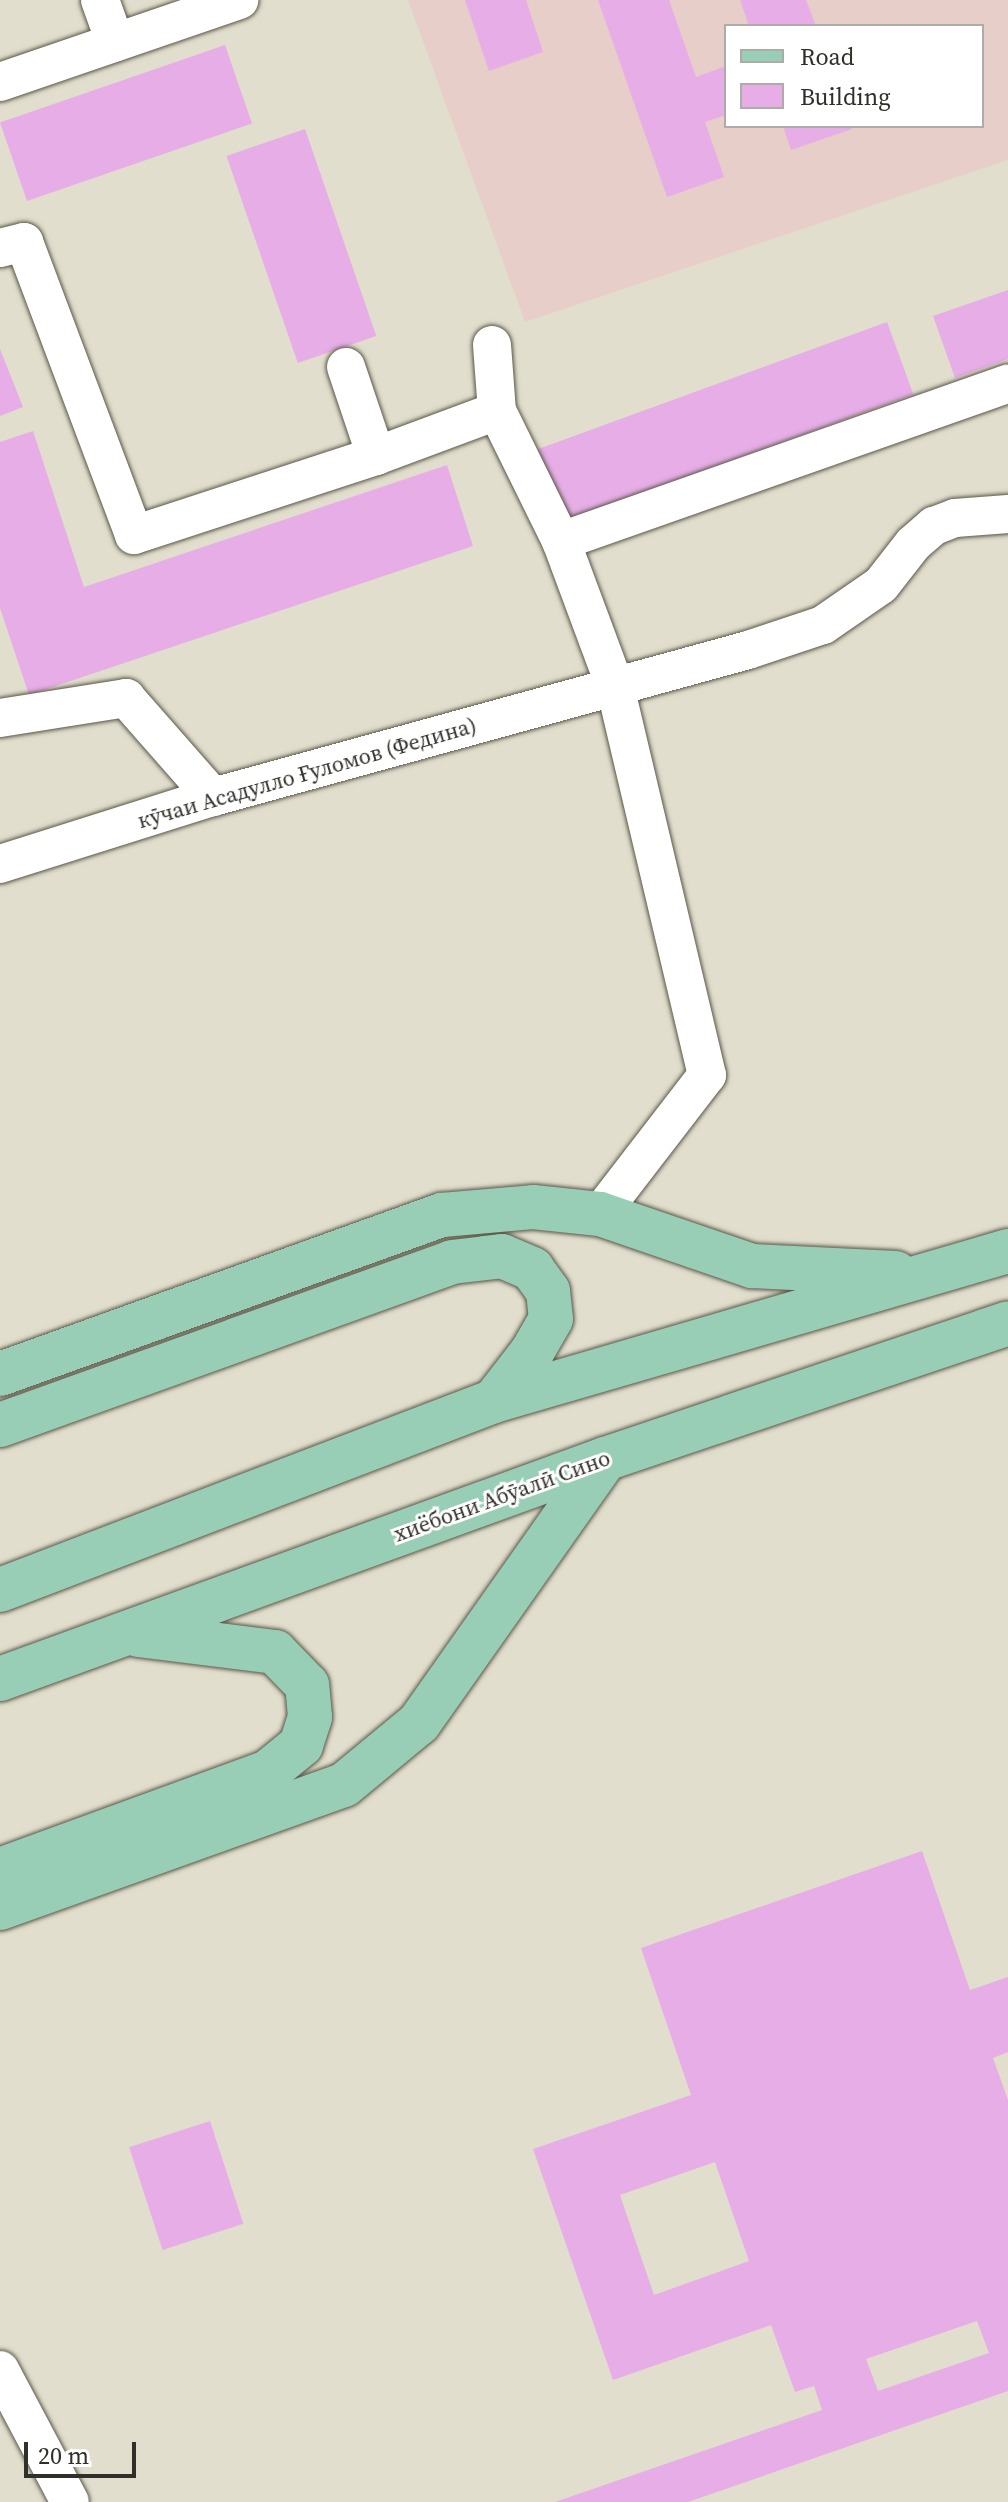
<!DOCTYPE html>
<html>
<head>
<meta charset="utf-8">
<style>
  body { margin:0 }
  #map { position:relative; width:1008px; height:2502px; overflow:hidden; background:#e2decd; font-family:"Source Serif 4",serif }
  div>[style] { position:absolute }
  [style*='--x'] { left:calc(var(--x)*1px); top:calc(var(--y)*1px); width:calc(var(--w)*1px); rotate:calc(var(--a)*1deg) }
  .education>* { inset:0; background:#e7cec8 }
  .building>* { inset:0; background:#e7ade7; transform-origin:0 0 }
  .roads { filter:drop-shadow(0 0 2px #5a5748) drop-shadow(0 0 2px #5a5748) }
  .minor>* { height:38px; margin:-19px; padding:0 19px; transform-origin:19px; border-radius:19px; background:#fff }
  .major>* { height:44px; margin:-22px; padding:0 22px; transform-origin:22px; border-radius:22px; background:#97ceb5 }
  span { translate:-50% -50%; white-space:nowrap; text-align:center; line-height:1.15; -webkit-text-stroke:6px #fff; paint-order:stroke }
  .street-label { font-size:22px; color:#312f29 }
  .legend { position:absolute; left:724px; top:24px; width:260px; height:104px; box-sizing:border-box; background:#fff; border:2px solid #adaca9; margin:0; padding:10px 14px; list-style:none; font-size:24px; color:#312f29 }
  .legend li { display:flex; align-items:center; gap:16px; height:40px }
  .legend b { width:40px; border:2px solid #adaca9 }
  .scale { position:absolute; left:24px; top:2442px; width:112px; height:36px; box-sizing:border-box; border:4px solid #312f29; border-top:0; padding-left:10px; font-size:24px; line-height:28px; white-space:nowrap; color:#312f29; -webkit-text-stroke:6px #fff; paint-order:stroke }
</style>
</head>
<body>
<div id="map">
  <div class="education">
    <div style="clip-path:polygon(evenodd,408px 0,1008px 0,1008px 160px,525px 322px,408px 0,726px 26px,982px 26px,982px 126px,726px 126px,726px 26px)"></div>
  </div>
  <div class="building">
    <div style="clip-path:polygon(465px 0,526px 0,543px 52px,489px 71px)"></div>
    <div style="clip-path:polygon(598px 0,669px 0,696px 77px,726px 66px,726px 115px,705px 122px,724px 177px,667px 197px)"></div>
    <div style="clip-path:polygon(740px 0,806px 0,816px 26px,749px 26px)"></div>
    <div style="left:225px;top:45px;width:83px;height:238px;rotate:71deg"></div>
    <div style="clip-path:polygon(783px 126px,850px 126px,852px 129px,791px 150px)"></div>
    <div style="left:305px;top:129px;width:219px;height:83px;rotate:71deg"></div>
    <div style="clip-path:polygon(1008px 290px,1008px 359px,955px 378px,933px 316px)"></div>
    <div style="left:887px;top:322px;width:77px;height:374px;rotate:70deg"></div>
    <div style="clip-path:polygon(0 349px,23px 407px,0 416px)"></div>
    <div style="clip-path:polygon(33px 431px,84px 587px,447px 465px,473px 546px,29px 695px,0 608px,0 442px)"></div>
    <div style="clip-path:polygon(evenodd,922px 1851px,970px 1990px,1008px 1977px,1008px 2052px,993px 2058px,1008px 2100px,1008px 2391px,688px 2502px,555px 2502px,822px 2410px,814px 2386px,795px 2392px,771px 2325px,613px 2380px,533px 2149px,691px 2095px,641px 1948px,922px 1851px,715px 2162px,749px 2261px,654px 2295px,620px 2195px,715px 2162px,922px 1851px,977px 2321px,989px 2353px,878px 2391px,866px 2359px,977px 2321px)"></div>
    <div style="left:210px;top:2121px;width:108px;height:85px;rotate:72deg"></div>
  </div>
  <div class="roads">
    <div class="minor">
      <div style="--x:100;--y:0;--w:45;--a:70.3"></div>
      <div style="--x:0;--y:82;--w:253;--a:-18.9"></div>
      <div style="--x:0;--y:248;--w:25;--a:-14"></div>
      <div style="--x:24;--y:242;--w:313;--a:69.4"></div>
      <div style="--x:134;--y:535;--w:255;--a:-18.1"></div>
      <div style="--x:376;--y:456;--w:129;--a:-20.4"></div>
      <div style="--x:492;--y:345;--w:66;--a:85.7"></div>
      <div style="--x:497;--y:411;--w:145;--a:63.8"></div>
      <div style="--x:561;--y:541;--w:155;--a:69.6"></div>
      <div style="--x:615;--y:686;--w:400;--a:76.7"></div>
      <div style="--x:707;--y:1075;--w:175;--a:127.6"></div>
      <div style="--x:346;--y:367;--w:94;--a:71.4"></div>
      <div style="--x:561;--y:541;--w:474;--a:-19.4"></div>
      <div style="--x:0;--y:718;--w:128;--a:-9"></div>
      <div style="--x:126;--y:698;--w:132;--a:48.7"></div>
      <div style="--x:0;--y:864;--w:223;--a:-17.5"></div>
      <div style="--x:213;--y:797;--w:555;--a:-15.36"></div>
      <div style="--x:748;--y:650;--w:79;--a:-18.4"></div>
      <div style="--x:823;--y:625;--w:70;--a:-34.6"></div>
      <div style="--x:881;--y:585;--w:52;--a:-52"></div>
      <div style="--x:913;--y:544;--w:28;--a:-41"></div>
      <div style="--x:934;--y:526;--w:22;--a:-21"></div>
      <div style="--x:955;--y:518;--w:53;--a:-4.3"></div>
      <div style="--x:0;--y:2370;--w:149;--a:62.1"></div>
    </div>
    <div class="major">
      <div style="--x:0;--y:1374;--w:470;--a:-19.8"></div>
      <div style="--x:442;--y:1215;--w:91;--a:-5"></div>
      <div style="--x:533;--y:1207;--w:67;--a:6"></div>
      <div style="--x:600;--y:1214;--w:161;--a:18.9"></div>
      <div style="--x:752;--y:1266;--w:144;--a:2.8"></div>
      <div style="--x:0;--y:1425;--w:480;--a:-19.8"></div>
      <div style="--x:452;--y:1262;--w:50;--a:-6.8"></div>
      <div style="--x:502;--y:1256;--w:33;--a:23"></div>
      <div style="--x:532;--y:1269;--w:27;--a:54"></div>
      <div style="--x:548;--y:1291;--w:28;--a:84"></div>
      <div style="--x:551;--y:1319;--w:38;--a:120"></div>
      <div style="--x:532;--y:1352;--w:62;--a:127.8"></div>
      <div style="--x:0;--y:1590;--w:529;--a:-20.94"></div>
      <div style="--x:494;--y:1401;--w:535;--a:-16.27"></div>
      <div style="--x:0;--y:1679;--w:644;--a:-19.98"></div>
      <div style="--x:605;--y:1459;--w:425;--a:-18.6"></div>
      <div style="--x:0;--y:1870;--w:285;--a:-20.1"></div>
      <div style="--x:268;--y:1772;--w:43;--a:-39.3"></div>
      <div style="--x:301;--y:1745;--w:29;--a:-72"></div>
      <div style="--x:310;--y:1717;--w:32;--a:-95"></div>
      <div style="--x:307;--y:1685;--w:46;--a:-134.1"></div>
      <div style="--x:275;--y:1652;--w:138;--a:-172.9"></div>
      <div style="--x:0;--y:1908;--w:365;--a:-19.7"></div>
      <div style="--x:344;--y:1785;--w:97;--a:-39.6"></div>
      <div style="--x:419;--y:1723;--w:323;--a:-54.8"></div>
    </div>
  </div>
  <div class="street-label">
    <span style="left:307px;top:773px;rotate:-16deg">кӯчаи Асадулло Ғуломов (Федина)</span>
    <span style="left:502px;top:1496px;rotate:-20deg">хиёбони Абӯалӣ Сино</span>
  </div>
  <ul class="legend">
  <li><b style="height:10px;background:#97ceb5"></b>Road</li>
  <li><b style="height:22px;background:#e7ade7"></b>Building</li>
  </ul>
  <div class="scale">20 m</div>
</div>
</body>
</html>
